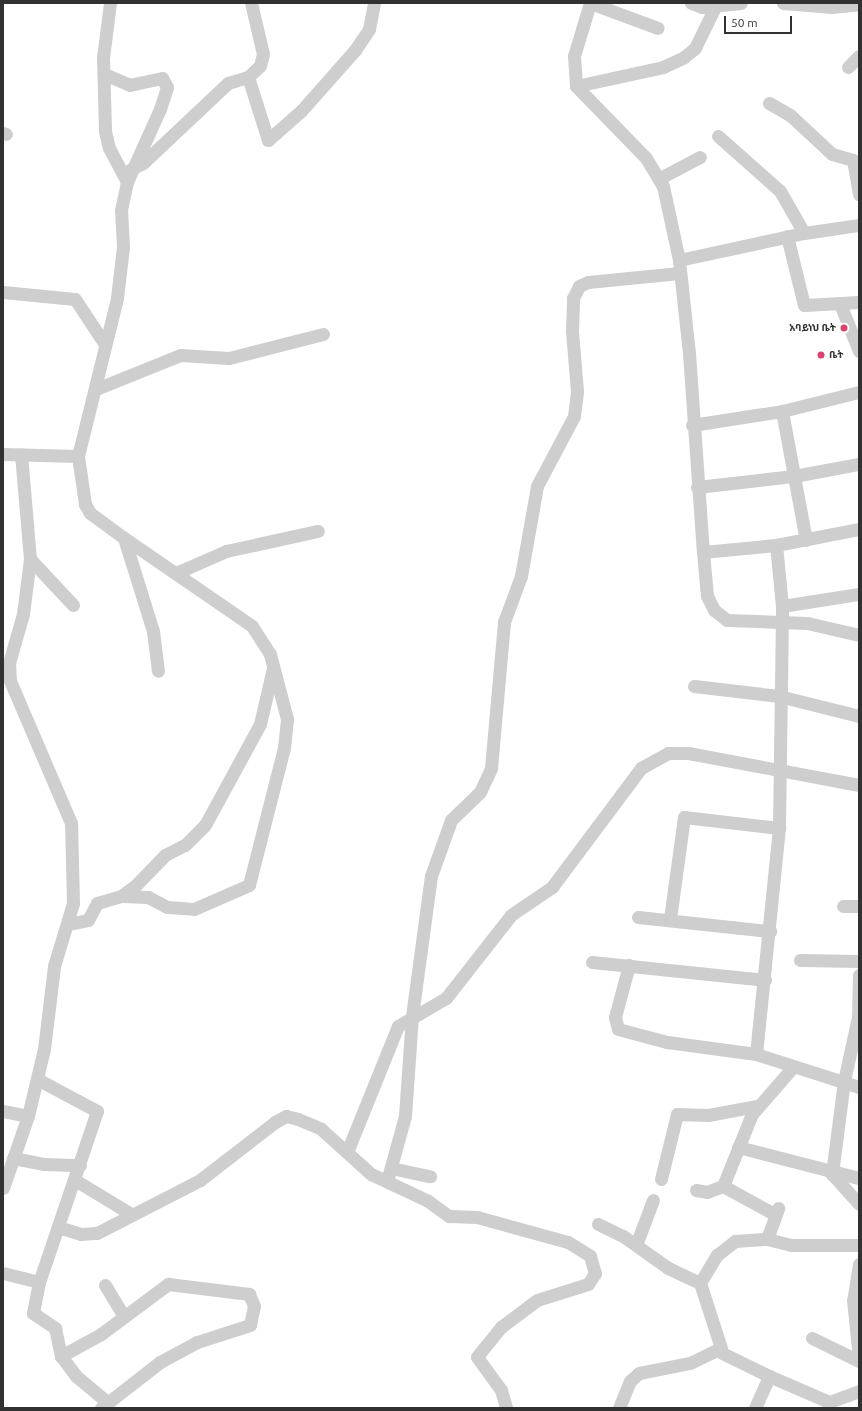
<!DOCTYPE html>
<meta charset="utf-8">
<style>
body{margin:0}
#map{position:relative;width:862px;height:1411px;overflow:hidden;background:#fff;font-family:Ubuntu,"Noto Sans Ethiopic",sans-serif}
div>[style]{position:absolute}
.minor>*{height:13px;margin:-6.5px;padding:0 6.5px;transform-origin:6.5px;border-radius:6.5px;background:#cecece}
.dots>*{width:11px;height:11px;translate:-50% -50%;box-sizing:border-box;border:2px solid #fff;border-radius:50%}
span{translate:-50% -50%;white-space:nowrap;text-align:center;line-height:1.15;-webkit-text-stroke:4px #fff;paint-order:stroke}
.poi-label{font-size:10px;color:#313131;font-weight:700}
.right{translate:-100% -50%;text-align:right}
.left{translate:0 -50%;text-align:left}
.frame{position:absolute;inset:0;border:4px solid #313131;pointer-events:none}
.scale{position:absolute;left:724px;top:16px;width:68px;height:18px;box-sizing:border-box;border:2px solid #313131;border-top:0;padding-left:5px;font-size:12px;line-height:14px;white-space:nowrap;color:#313131;-webkit-text-stroke:3px #fff;paint-order:stroke}
</style>
<div id="map">
<div class="minor">
<i style="left:110px;top:3px;width:55px;rotate:97.3deg"></i>
<i style="left:103px;top:58px;width:73px;rotate:88.4deg"></i>
<i style="left:105px;top:131px;width:17px;rotate:77deg"></i>
<i style="left:109px;top:148px;width:38px;rotate:62deg"></i>
<i style="left:590px;top:3px;width:55px;rotate:106.8deg"></i>
<i style="left:574px;top:56px;width:30px;rotate:86deg"></i>
<i style="left:576px;top:86px;width:89px;rotate:-12.3deg"></i>
<i style="left:663px;top:67px;width:23px;rotate:-25deg"></i>
<i style="left:684px;top:57px;width:14px;rotate:-39deg"></i>
<i style="left:695px;top:48px;width:46px;rotate:-64deg"></i>
<i style="left:590px;top:3px;width:72px;rotate:20.2deg"></i>
<i style="left:691px;top:3px;width:12px;rotate:20deg"></i>
<i style="left:702px;top:7px;width:39px;rotate:-6deg"></i>
<i style="left:783px;top:3px;width:49px;rotate:4.7deg"></i>
<i style="left:832px;top:7px;width:27px;rotate:-6deg"></i>
<i style="left:848px;top:67px;width:16px;rotate:-45deg"></i>
<i style="left:248px;top:77px;width:66px;rotate:72.4deg"></i>
<i style="left:268px;top:140px;width:44px;rotate:-41.3deg"></i>
<i style="left:301px;top:111px;width:81px;rotate:-48.5deg"></i>
<i style="left:355px;top:50px;width:25px;rotate:-56deg"></i>
<i style="left:369px;top:29px;width:26px;rotate:-79deg"></i>
<i style="left:576px;top:86px;width:100px;rotate:45.8deg"></i>
<i style="left:646px;top:158px;width:33px;rotate:59deg"></i>
<i style="left:663px;top:186px;width:76px;rotate:77.8deg"></i>
<i style="left:679px;top:260px;width:94px;rotate:83.9deg"></i>
<i style="left:689px;top:353px;width:199px;rotate:86deg"></i>
<i style="left:703px;top:552px;width:73px;rotate:-5.5deg"></i>
<i style="left:776px;top:545px;width:85px;rotate:-10.9deg"></i>
<i style="left:769px;top:103px;width:24px;rotate:30deg"></i>
<i style="left:790px;top:115px;width:57px;rotate:42.9deg"></i>
<i style="left:832px;top:154px;width:22px;rotate:16deg"></i>
<i style="left:853px;top:160px;width:35px;rotate:80deg"></i>
<i style="left:3px;top:133px;width:3px;rotate:18deg"></i>
<i style="left:718px;top:136px;width:83px;rotate:41.6deg"></i>
<i style="left:780px;top:191px;width:48px;rotate:60.3deg"></i>
<i style="left:131px;top:169px;width:13px;rotate:-27deg"></i>
<i style="left:143px;top:163px;width:117px;rotate:-43.3deg"></i>
<i style="left:228px;top:83px;width:21px;rotate:-17deg"></i>
<i style="left:248px;top:77px;width:16px;rotate:-43deg"></i>
<i style="left:260px;top:66px;width:12px;rotate:-76deg"></i>
<i style="left:263px;top:54px;width:52px;rotate:-103.2deg"></i>
<i style="left:660px;top:178px;width:45px;rotate:-27.7deg"></i>
<i style="left:787px;top:236px;width:71px;rotate:76.2deg"></i>
<i style="left:804px;top:305px;width:55px;rotate:-3.1deg"></i>
<i style="left:679px;top:260px;width:128px;rotate:-12.2deg"></i>
<i style="left:804px;top:233px;width:56px;rotate:-8.3deg"></i>
<i style="left:3px;top:292px;width:72px;rotate:5.6deg"></i>
<i style="left:75px;top:299px;width:53px;rotate:56.6deg"></i>
<i style="left:840px;top:304px;width:51px;rotate:68deg"></i>
<i style="left:96px;top:389px;width:91px;rotate:-22deg"></i>
<i style="left:180px;top:355px;width:49px;rotate:3.5deg"></i>
<i style="left:229px;top:358px;width:97px;rotate:-14.3deg"></i>
<i style="left:782px;top:411px;width:131px;rotate:79.5deg"></i>
<i style="left:692px;top:425px;width:91px;rotate:-8.8deg"></i>
<i style="left:782px;top:411px;width:79px;rotate:-13.9deg"></i>
<i style="left:3px;top:454px;width:75px;rotate:1.5deg"></i>
<i style="left:78px;top:456px;width:163px;rotate:-76.1deg"></i>
<i style="left:117px;top:298px;width:51px;rotate:-83.3deg"></i>
<i style="left:123px;top:247px;width:37px;rotate:-93deg"></i>
<i style="left:121px;top:210px;width:29px;rotate:-78deg"></i>
<i style="left:127px;top:182px;width:80px;rotate:-65.7deg"></i>
<i style="left:160px;top:109px;width:23px;rotate:-72deg"></i>
<i style="left:167px;top:87px;width:10px;rotate:-119deg"></i>
<i style="left:162px;top:78px;width:33px;rotate:168deg"></i>
<i style="left:130px;top:85px;width:28px;rotate:-157deg"></i>
<i style="left:78px;top:456px;width:49px;rotate:81.7deg"></i>
<i style="left:85px;top:504px;width:10px;rotate:61deg"></i>
<i style="left:90px;top:513px;width:42px;rotate:36.3deg"></i>
<i style="left:124px;top:538px;width:97px;rotate:72.7deg"></i>
<i style="left:153px;top:631px;width:40px;rotate:82.9deg"></i>
<i style="left:697px;top:487px;width:98px;rotate:-6.5deg"></i>
<i style="left:794px;top:476px;width:66px;rotate:-10.5deg"></i>
<i style="left:703px;top:552px;width:44px;rotate:84.8deg"></i>
<i style="left:707px;top:596px;width:16px;rotate:63deg"></i>
<i style="left:714px;top:610px;width:16px;rotate:38deg"></i>
<i style="left:727px;top:620px;width:80px;rotate:2.1deg"></i>
<i style="left:807px;top:623px;width:53px;rotate:13deg"></i>
<i style="left:30px;top:559px;width:63px;rotate:46.9deg"></i>
<i style="left:176px;top:573px;width:55px;rotate:-23.7deg"></i>
<i style="left:226px;top:551px;width:94px;rotate:-12.3deg"></i>
<i style="left:782px;top:606px;width:78px;rotate:-8.9deg"></i>
<i style="left:694px;top:686px;width:86px;rotate:6.7deg"></i>
<i style="left:779px;top:696px;width:82px;rotate:14deg"></i>
<i style="left:121px;top:896px;width:27px;rotate:2deg"></i>
<i style="left:148px;top:897px;width:21px;rotate:28deg"></i>
<i style="left:167px;top:907px;width:27px;rotate:4deg"></i>
<i style="left:194px;top:909px;width:60px;rotate:-23.6deg"></i>
<i style="left:249px;top:885px;width:141px;rotate:-75.7deg"></i>
<i style="left:284px;top:748px;width:29px;rotate:-84deg"></i>
<i style="left:287px;top:719px;width:67px;rotate:-104.7deg"></i>
<i style="left:270px;top:654px;width:33px;rotate:-123deg"></i>
<i style="left:252px;top:626px;width:155px;rotate:-145.5deg"></i>
<i style="left:843px;top:906px;width:16px"></i>
<i style="left:638px;top:917px;width:133px;rotate:6.1deg"></i>
<i style="left:670px;top:919px;width:103px;rotate:-82.2deg"></i>
<i style="left:684px;top:817px;width:96px;rotate:6.6deg"></i>
<i style="left:68px;top:924px;width:20px;rotate:-11deg"></i>
<i style="left:88px;top:920px;width:19px;rotate:-62deg"></i>
<i style="left:97px;top:903px;width:25px;rotate:-16deg"></i>
<i style="left:121px;top:896px;width:17px;rotate:-36deg"></i>
<i style="left:135px;top:886px;width:43px;rotate:-45.9deg"></i>
<i style="left:165px;top:855px;width:22px;rotate:-27deg"></i>
<i style="left:185px;top:845px;width:28px;rotate:-45deg"></i>
<i style="left:205px;top:825px;width:115px;rotate:-61.4deg"></i>
<i style="left:260px;top:724px;width:57px;rotate:-76.9deg"></i>
<i style="left:800px;top:960px;width:59px;rotate:1deg"></i>
<i style="left:592px;top:962px;width:174px;rotate:5.9deg"></i>
<i style="left:629px;top:965px;width:54px;rotate:105.1deg"></i>
<i style="left:615px;top:1017px;width:12px;rotate:76deg"></i>
<i style="left:618px;top:1029px;width:51px;rotate:14.9deg"></i>
<i style="left:667px;top:1042px;width:90px;rotate:7.7deg"></i>
<i style="left:756px;top:1054px;width:108px;rotate:17.8deg"></i>
<i style="left:859px;top:975px;width:42px;rotate:91.4deg"></i>
<i style="left:858px;top:1017px;width:66px;rotate:102.3deg"></i>
<i style="left:844px;top:1081px;width:94px;rotate:97.4deg"></i>
<i style="left:832px;top:1174px;width:40px;rotate:48deg"></i>
<i style="left:756px;top:1054px;width:227px;rotate:-84.2deg"></i>
<i style="left:779px;top:828px;width:222px;rotate:-89.2deg"></i>
<i style="left:782px;top:606px;width:61px;rotate:-95.6deg"></i>
<i style="left:37px;top:1079px;width:68px;rotate:28.1deg"></i>
<i style="left:97px;top:1111px;width:181px;rotate:108.7deg"></i>
<i style="left:3px;top:1111px;width:25px;rotate:11deg"></i>
<i style="left:738px;top:1147px;width:125px;rotate:14.4deg"></i>
<i style="left:347px;top:1152px;width:136px;rotate:-68deg"></i>
<i style="left:398px;top:1026px;width:56px;rotate:-30.3deg"></i>
<i style="left:446px;top:998px;width:105px;rotate:-51.9deg"></i>
<i style="left:511px;top:915px;width:50px;rotate:-34.3deg"></i>
<i style="left:552px;top:887px;width:149px;rotate:-53.2deg"></i>
<i style="left:641px;top:768px;width:31px;rotate:-29deg"></i>
<i style="left:668px;top:753px;width:20px"></i>
<i style="left:688px;top:753px;width:174px;rotate:10.6deg"></i>
<i style="left:13px;top:1158px;width:32px;rotate:11deg"></i>
<i style="left:44px;top:1164px;width:36px;rotate:2deg"></i>
<i style="left:391px;top:1168px;width:40px;rotate:12deg"></i>
<i style="left:661px;top:1179px;width:67px;rotate:-76.2deg"></i>
<i style="left:677px;top:1114px;width:31px;rotate:2deg"></i>
<i style="left:708px;top:1115px;width:50px;rotate:-10.4deg"></i>
<i style="left:75px;top:1180px;width:66px;rotate:31.3deg"></i>
<i style="left:387px;top:1181px;width:67px;rotate:-74.5deg"></i>
<i style="left:405px;top:1116px;width:100px;rotate:-86deg"></i>
<i style="left:412px;top:1016px;width:141px;rotate:-82.3deg"></i>
<i style="left:431px;top:876px;width:59px;rotate:-70.3deg"></i>
<i style="left:451px;top:820px;width:40px;rotate:-44deg"></i>
<i style="left:480px;top:792px;width:26px;rotate:-65deg"></i>
<i style="left:491px;top:768px;width:147px;rotate:-84.9deg"></i>
<i style="left:504px;top:622px;width:49px;rotate:-69.7deg"></i>
<i style="left:521px;top:576px;width:91px;rotate:-79.9deg"></i>
<i style="left:537px;top:486px;width:79px;rotate:-62.1deg"></i>
<i style="left:574px;top:416px;width:25px;rotate:-83deg"></i>
<i style="left:577px;top:391px;width:60px;rotate:-94.8deg"></i>
<i style="left:572px;top:331px;width:33px;rotate:-88deg"></i>
<i style="left:573px;top:298px;width:13px;rotate:-63deg"></i>
<i style="left:579px;top:286px;width:10px;rotate:-24deg"></i>
<i style="left:588px;top:282px;width:92px;rotate:-5.6deg"></i>
<i style="left:723px;top:1186px;width:60px;rotate:28.7deg"></i>
<i style="left:3px;top:1188px;width:76px;rotate:-70.9deg"></i>
<i style="left:28px;top:1116px;width:69px;rotate:-76.6deg"></i>
<i style="left:44px;top:1049px;width:84px;rotate:-83.1deg"></i>
<i style="left:54px;top:966px;width:66px;rotate:-73.2deg"></i>
<i style="left:73px;top:903px;width:80px;rotate:-91.4deg"></i>
<i style="left:71px;top:823px;width:155px;rotate:-113.2deg"></i>
<i style="left:10px;top:681px;width:18px;rotate:-93deg"></i>
<i style="left:9px;top:663px;width:51px;rotate:-74.1deg"></i>
<i style="left:23px;top:614px;width:55px;rotate:-82.7deg"></i>
<i style="left:30px;top:559px;width:105px;rotate:-94.9deg"></i>
<i style="left:696px;top:1190px;width:11px;rotate:10deg"></i>
<i style="left:707px;top:1192px;width:17px;rotate:-21deg"></i>
<i style="left:723px;top:1186px;width:78px;rotate:-68.1deg"></i>
<i style="left:752px;top:1114px;width:62px;rotate:-48.9deg"></i>
<i style="left:598px;top:1224px;width:28px;rotate:26deg"></i>
<i style="left:623px;top:1236px;width:55px;rotate:35.4deg"></i>
<i style="left:668px;top:1268px;width:35px;rotate:25deg"></i>
<i style="left:700px;top:1283px;width:33px;rotate:-59deg"></i>
<i style="left:717px;top:1255px;width:23px;rotate:-38deg"></i>
<i style="left:735px;top:1241px;width:32px;rotate:-4deg"></i>
<i style="left:767px;top:1239px;width:25px;rotate:14deg"></i>
<i style="left:791px;top:1245px;width:68px"></i>
<i style="left:58px;top:1227px;width:24px;rotate:17deg"></i>
<i style="left:81px;top:1234px;width:16px;rotate:-4deg"></i>
<i style="left:97px;top:1233px;width:116px;rotate:-27.2deg"></i>
<i style="left:200px;top:1180px;width:95px;rotate:-37.7deg"></i>
<i style="left:275px;top:1122px;width:13px;rotate:-29deg"></i>
<i style="left:286px;top:1116px;width:12px;rotate:14deg"></i>
<i style="left:298px;top:1119px;width:25px;rotate:23deg"></i>
<i style="left:321px;top:1129px;width:67px;rotate:42deg"></i>
<i style="left:371px;top:1174px;width:63px;rotate:25.3deg"></i>
<i style="left:428px;top:1201px;width:26px;rotate:36deg"></i>
<i style="left:449px;top:1216px;width:28px;rotate:2deg"></i>
<i style="left:477px;top:1217px;width:94px;rotate:15.4deg"></i>
<i style="left:568px;top:1242px;width:26px;rotate:32deg"></i>
<i style="left:590px;top:1256px;width:18px;rotate:74deg"></i>
<i style="left:595px;top:1273px;width:13px;rotate:122deg"></i>
<i style="left:588px;top:1284px;width:53px;rotate:162.6deg"></i>
<i style="left:537px;top:1300px;width:45px;rotate:143.1deg"></i>
<i style="left:501px;top:1327px;width:38px;rotate:129deg"></i>
<i style="left:477px;top:1357px;width:41px;rotate:54deg"></i>
<i style="left:501px;top:1390px;width:19px;rotate:74deg"></i>
<i style="left:767px;top:1239px;width:33px;rotate:-70deg"></i>
<i style="left:636px;top:1245px;width:48px;rotate:-69.3deg"></i>
<i style="left:859px;top:1264px;width:36px;rotate:99deg"></i>
<i style="left:853px;top:1300px;width:58px;rotate:84.1deg"></i>
<i style="left:3px;top:1273px;width:37px;rotate:14deg"></i>
<i style="left:39px;top:1282px;width:32px;rotate:101deg"></i>
<i style="left:33px;top:1313px;width:27px;rotate:34deg"></i>
<i style="left:55px;top:1328px;width:29px;rotate:78deg"></i>
<i style="left:61px;top:1356px;width:46px;rotate:-28.8deg"></i>
<i style="left:101px;top:1334px;width:84px;rotate:-36.7deg"></i>
<i style="left:168px;top:1284px;width:82px;rotate:7deg"></i>
<i style="left:249px;top:1294px;width:13px;rotate:67deg"></i>
<i style="left:254px;top:1306px;width:19px;rotate:102deg"></i>
<i style="left:250px;top:1325px;width:56px;rotate:162.2deg"></i>
<i style="left:197px;top:1342px;width:42px;rotate:151.6deg"></i>
<i style="left:160px;top:1362px;width:75px;rotate:142.1deg"></i>
<i style="left:105px;top:1285px;width:37px;rotate:59deg"></i>
<i style="left:812px;top:1338px;width:52px;rotate:26.1deg"></i>
<i style="left:718px;top:1351px;width:57px;rotate:26.1deg"></i>
<i style="left:61px;top:1356px;width:25px;rotate:53deg"></i>
<i style="left:76px;top:1376px;width:39px;rotate:40deg"></i>
<i style="left:619px;top:1408px;width:29px;rotate:-68deg"></i>
<i style="left:630px;top:1381px;width:12px;rotate:-42deg"></i>
<i style="left:639px;top:1373px;width:52px;rotate:-11.1deg"></i>
<i style="left:690px;top:1363px;width:34px;rotate:-26deg"></i>
<i style="left:721px;top:1348px;width:68px;rotate:-107.9deg"></i>
<i style="left:755px;top:1408px;width:35px;rotate:-66deg"></i>
<i style="left:769px;top:1376px;width:65px;rotate:23.4deg"></i>
<i style="left:829px;top:1402px;width:32px;rotate:-20deg"></i>
</div>
<div class="dots">
<i style="left:844px;top:328px;background:#d9436e"></i>
<i style="left:821px;top:355px;background:#d9436e"></i>
</div>
<div class="poi-label">
<span class="right" style="left:836px;top:328px">አባይነህ ቤት</span>
<span class="left" style="left:829px;top:355px">ቤት</span>
</div>
<div class="frame"></div>
<div class="scale">50 m</div>
</div>
